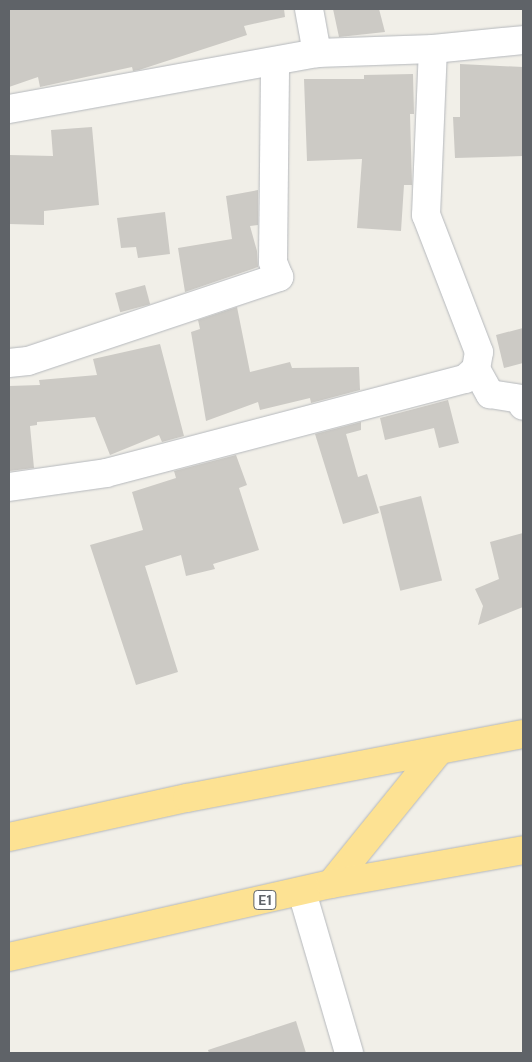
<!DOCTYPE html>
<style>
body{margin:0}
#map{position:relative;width:532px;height:1062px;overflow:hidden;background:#f1efe8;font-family:"DM Sans",sans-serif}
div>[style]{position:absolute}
.building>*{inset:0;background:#cccac5;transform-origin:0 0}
.roads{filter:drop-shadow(0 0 1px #b5b8bc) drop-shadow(0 0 1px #b5b8bc)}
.street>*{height:28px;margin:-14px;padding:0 14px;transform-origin:14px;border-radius:14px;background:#fff}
.highway>*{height:28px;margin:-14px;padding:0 14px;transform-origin:14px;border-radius:14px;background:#fde293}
span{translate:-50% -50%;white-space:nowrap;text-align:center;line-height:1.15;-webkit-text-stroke:4.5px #fff;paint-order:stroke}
.shield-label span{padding:1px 4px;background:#fff;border:1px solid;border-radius:4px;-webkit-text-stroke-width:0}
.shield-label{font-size:14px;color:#5f6368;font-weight:700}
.frame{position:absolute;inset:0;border:10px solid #5f6368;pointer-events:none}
</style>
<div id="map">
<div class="building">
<i style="clip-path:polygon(9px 9px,284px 9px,285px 17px,244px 26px,247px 35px,139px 70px,133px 71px,132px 67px,40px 87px,38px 77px,9px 87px)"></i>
<i style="clip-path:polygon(333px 9px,379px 9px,385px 32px,339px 37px)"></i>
<i style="clip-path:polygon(460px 64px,523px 67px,523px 156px,455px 158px,453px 117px,460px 117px)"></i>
<i style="clip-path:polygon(413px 74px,414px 114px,410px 114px,412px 185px,404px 185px,401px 231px,357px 228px,362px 159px,307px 161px,304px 79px,364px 79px,364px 75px)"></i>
<i style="clip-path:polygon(92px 127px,99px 205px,44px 211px,44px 225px,9px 224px,9px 155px,53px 156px,51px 130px)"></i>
<i style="clip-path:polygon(258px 190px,258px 225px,250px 226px,257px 251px,258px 267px,185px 292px,178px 248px,232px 239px,226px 196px)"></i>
<i style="clip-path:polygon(165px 212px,170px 254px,138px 258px,136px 247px,121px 248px,117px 218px)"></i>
<i style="left:145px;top:285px;width:20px;height:31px;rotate:75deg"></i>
<i style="clip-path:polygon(237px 307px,250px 372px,290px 362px,292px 368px,359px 367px,360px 390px,311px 403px,310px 398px,260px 410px,258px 402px,206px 421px,191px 332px,200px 329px,198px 320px)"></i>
<i style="clip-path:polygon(523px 328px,523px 363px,504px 368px,496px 335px)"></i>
<i style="clip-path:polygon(160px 344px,184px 436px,162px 442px,159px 435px,110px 455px,95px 417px,37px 422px,37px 425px,30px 426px,34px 468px,9px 471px,9px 386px,40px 385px,39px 380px,97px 375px,93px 359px)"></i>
<i style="clip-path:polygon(448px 400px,459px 443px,439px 448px,434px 428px,385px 440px,380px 418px)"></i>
<i style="clip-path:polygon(361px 422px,361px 430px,346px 434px,358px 477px,367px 474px,379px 513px,343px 524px,315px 434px)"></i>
<i style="clip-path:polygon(236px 455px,247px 485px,239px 488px,259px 550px,213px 564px,215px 569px,186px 576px,181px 555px,145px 566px,178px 672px,136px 685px,90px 545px,143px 530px,132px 492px,176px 478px,174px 471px)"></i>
<i style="left:421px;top:496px;width:87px;height:43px;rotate:76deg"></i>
<i style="clip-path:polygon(523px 533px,523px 607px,478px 625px,483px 606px,475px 589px,499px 579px,490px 542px)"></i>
<i style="clip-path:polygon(296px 1021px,306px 1053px,209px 1053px,208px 1050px)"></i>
</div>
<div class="roads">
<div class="street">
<i style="left:309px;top:9px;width:45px;rotate:79.7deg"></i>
<i style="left:9px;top:109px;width:313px;rotate:-10.3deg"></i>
<i style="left:317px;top:53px;width:116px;rotate:-2deg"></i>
<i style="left:433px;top:49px;width:90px;rotate:-5.7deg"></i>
<i style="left:9px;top:363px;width:19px;rotate:-6deg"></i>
<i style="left:28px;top:361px;width:265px;rotate:-18.5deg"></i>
<i style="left:279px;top:277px;width:16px;rotate:-112deg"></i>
<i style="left:273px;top:262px;width:200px;rotate:-89.4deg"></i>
<i style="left:476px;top:369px;width:29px;rotate:61deg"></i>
<i style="left:490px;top:394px;width:31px;rotate:9deg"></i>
<i style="left:521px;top:399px;width:7px;rotate:74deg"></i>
<i style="left:9px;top:487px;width:98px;rotate:-8.2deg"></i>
<i style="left:106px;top:473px;width:371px;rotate:-14.7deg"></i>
<i style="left:465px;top:379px;width:15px;rotate:-42deg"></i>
<i style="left:476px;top:369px;width:17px;rotate:-80deg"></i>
<i style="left:479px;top:352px;width:147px;rotate:-111.1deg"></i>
<i style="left:426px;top:215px;width:166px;rotate:-87.6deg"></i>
<i style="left:302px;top:892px;width:168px;rotate:73.7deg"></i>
</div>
<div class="highway">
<i style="left:9px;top:837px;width:182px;rotate:-12.4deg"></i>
<i style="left:187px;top:798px;width:342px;rotate:-10.8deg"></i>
<i style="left:331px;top:884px;width:170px;rotate:-51deg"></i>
<i style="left:9px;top:957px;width:330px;rotate:-12.8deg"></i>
<i style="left:331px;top:884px;width:195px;rotate:-10deg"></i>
</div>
</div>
<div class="shield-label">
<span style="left:265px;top:900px">E1</span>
</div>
<div class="frame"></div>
</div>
